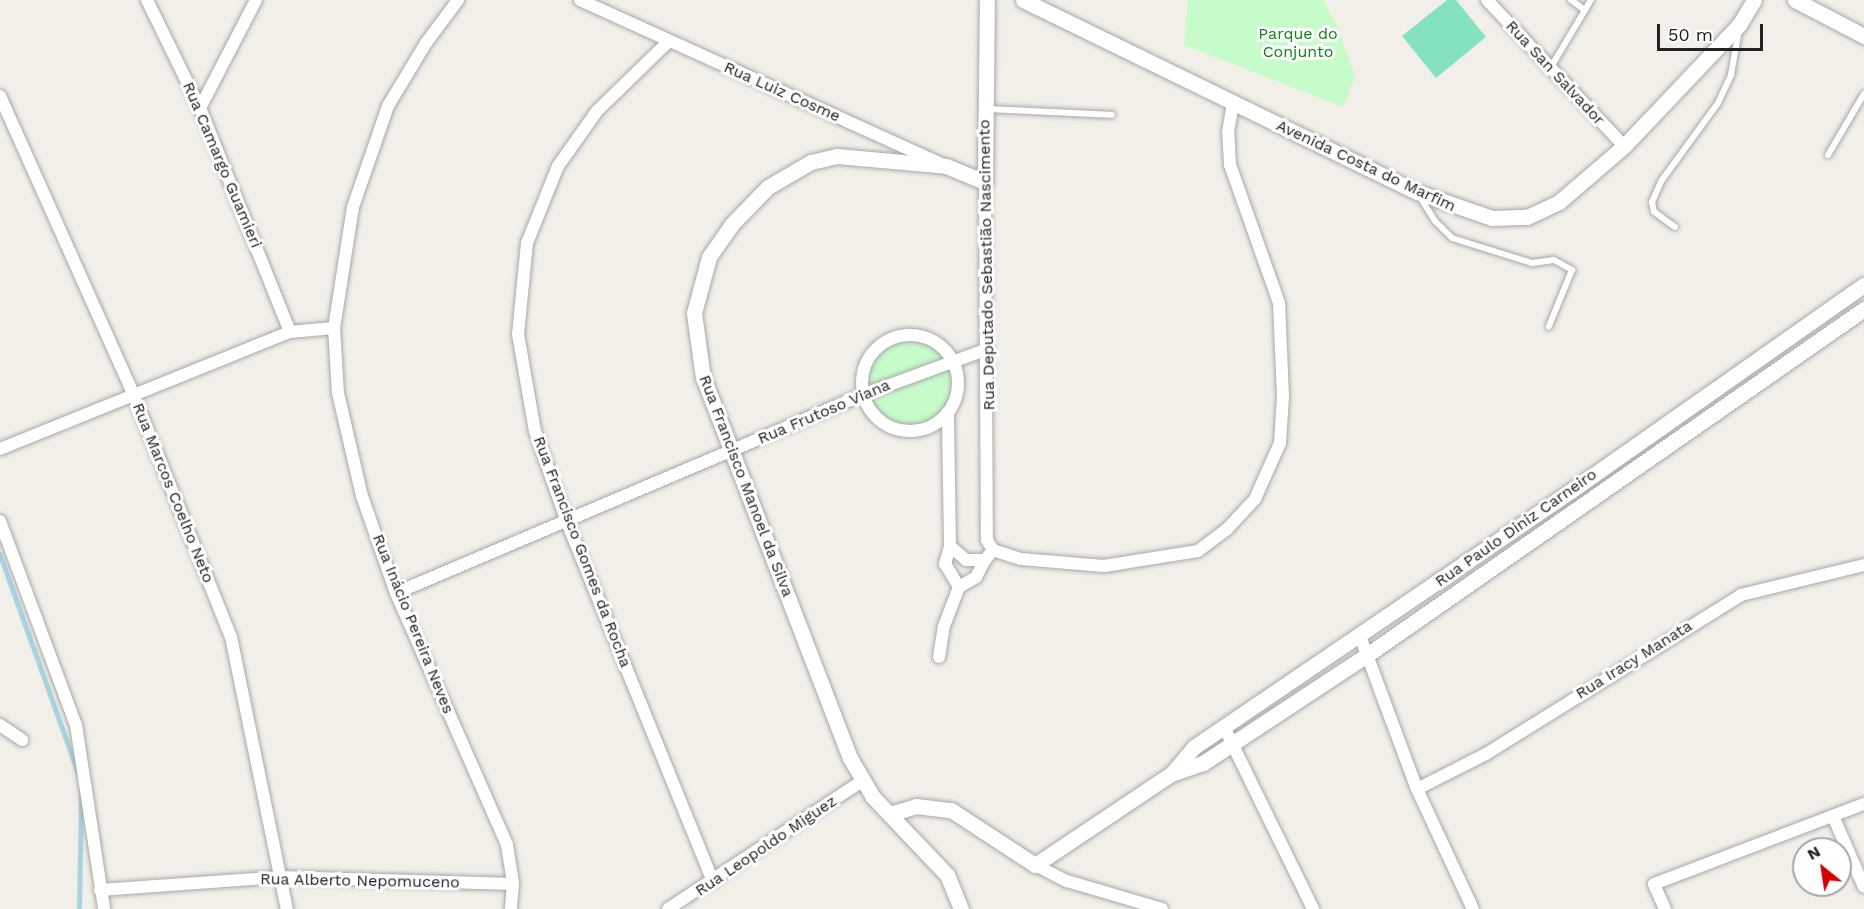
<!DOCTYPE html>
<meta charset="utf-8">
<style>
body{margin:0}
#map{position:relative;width:1864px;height:909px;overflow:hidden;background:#f2efe8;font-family:"Work Sans",sans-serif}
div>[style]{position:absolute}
.park>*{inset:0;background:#c6fbca}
.round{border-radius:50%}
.pitch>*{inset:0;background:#85e2be}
.stream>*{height:4.5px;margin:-2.25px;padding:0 2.25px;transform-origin:2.25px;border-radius:2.25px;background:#a8d3e0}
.roads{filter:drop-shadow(0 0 2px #a8a8a8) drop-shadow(0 0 2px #a8a8a8)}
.service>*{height:6px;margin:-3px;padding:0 3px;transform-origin:3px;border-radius:3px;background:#fff}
.minor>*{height:12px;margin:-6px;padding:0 6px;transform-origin:6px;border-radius:6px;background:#fff}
.minor>.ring{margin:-6px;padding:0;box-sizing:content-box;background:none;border:12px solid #fff;border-radius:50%}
.tertiary>*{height:15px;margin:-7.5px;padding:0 7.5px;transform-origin:7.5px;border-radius:7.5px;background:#fff}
span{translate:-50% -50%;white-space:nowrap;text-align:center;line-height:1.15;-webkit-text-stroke:6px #fff;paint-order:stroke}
.park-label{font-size:16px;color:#098613}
.street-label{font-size:16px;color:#212121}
.north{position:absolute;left:1792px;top:837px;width:60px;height:60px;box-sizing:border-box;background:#fff;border:2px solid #a6a6a6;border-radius:50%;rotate:330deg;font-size:16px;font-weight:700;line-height:24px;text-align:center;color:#212121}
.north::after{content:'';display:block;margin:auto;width:21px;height:27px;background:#d30001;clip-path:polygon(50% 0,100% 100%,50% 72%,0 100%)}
.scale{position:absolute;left:1657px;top:24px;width:106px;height:27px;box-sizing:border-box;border:3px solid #212121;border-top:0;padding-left:8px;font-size:18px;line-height:21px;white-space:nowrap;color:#212121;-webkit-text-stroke:4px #fff;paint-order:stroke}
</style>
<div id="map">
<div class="park">
<i style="clip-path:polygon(1188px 0,1323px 0,1338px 28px,1355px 77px,1343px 107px,1184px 45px)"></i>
<i class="round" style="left:862px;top:335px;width:96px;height:96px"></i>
</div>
<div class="pitch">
<i style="clip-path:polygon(1447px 0,1456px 0,1486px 37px,1436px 78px,1402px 36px)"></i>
</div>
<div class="stream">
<i style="left:0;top:554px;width:232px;rotate:70.3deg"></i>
<i style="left:79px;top:909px;width:120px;rotate:-89deg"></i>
</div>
<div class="roads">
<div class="service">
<i style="left:1571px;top:0;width:17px;rotate:36deg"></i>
<i style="left:1551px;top:67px;width:78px;rotate:-59.2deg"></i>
<i style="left:986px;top:109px;width:126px;rotate:2.7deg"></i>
<i style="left:1828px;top:155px;width:71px;rotate:-59.5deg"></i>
<i style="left:1420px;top:197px;width:28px;rotate:58deg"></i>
<i style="left:1435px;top:221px;width:24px;rotate:45deg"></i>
<i style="left:1452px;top:238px;width:84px;rotate:17.4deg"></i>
<i style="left:1532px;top:263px;width:22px;rotate:-8deg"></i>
<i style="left:1554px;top:260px;width:21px;rotate:29deg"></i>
<i style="left:1572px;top:270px;width:61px;rotate:112.3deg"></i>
<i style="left:1675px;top:227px;width:26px;rotate:-144deg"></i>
<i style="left:1654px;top:212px;width:10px;rotate:-101deg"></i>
<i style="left:1652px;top:202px;width:24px;rotate:-66deg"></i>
<i style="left:1662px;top:180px;width:95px;rotate:-54deg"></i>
<i style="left:1718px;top:103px;width:31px;rotate:-65deg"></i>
<i style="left:1731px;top:75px;width:47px;rotate:-80.1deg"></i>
</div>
<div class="minor">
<i style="left:147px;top:0;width:120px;rotate:63.9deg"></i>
<i style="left:200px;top:108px;width:241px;rotate:68.1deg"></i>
<i style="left:458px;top:0;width:54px;rotate:126.7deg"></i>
<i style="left:426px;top:43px;width:74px;rotate:121.1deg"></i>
<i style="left:388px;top:106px;width:107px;rotate:109.1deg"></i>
<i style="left:353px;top:207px;width:122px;rotate:98.9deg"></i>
<i style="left:334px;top:328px;width:65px;rotate:86.5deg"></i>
<i style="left:338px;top:393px;width:106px;rotate:76.9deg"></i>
<i style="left:362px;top:496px;width:103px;rotate:70.7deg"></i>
<i style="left:396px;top:593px;width:275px;rotate:66.2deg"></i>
<i style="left:507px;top:845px;width:39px;rotate:81deg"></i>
<i style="left:513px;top:884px;width:25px;rotate:95deg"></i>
<i style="left:580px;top:0;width:395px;rotate:24.4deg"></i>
<i style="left:1487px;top:0;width:200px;rotate:46.8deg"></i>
<i style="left:669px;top:41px;width:100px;rotate:135.8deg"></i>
<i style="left:597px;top:111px;width:67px;rotate:125.3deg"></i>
<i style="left:558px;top:166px;width:83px;rotate:111.9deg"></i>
<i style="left:527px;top:243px;width:91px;rotate:95.6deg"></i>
<i style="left:518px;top:334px;width:98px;rotate:80.1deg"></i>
<i style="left:535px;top:431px;width:96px;rotate:70.6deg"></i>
<i style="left:567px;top:522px;width:388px;rotate:67.9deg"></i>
<i style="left:0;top:96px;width:329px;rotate:65.9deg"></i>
<i style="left:134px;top:396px;width:260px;rotate:68.1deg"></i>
<i style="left:231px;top:637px;width:278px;rotate:78.4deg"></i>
<i style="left:200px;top:108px;width:122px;rotate:-62.6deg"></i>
<i style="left:985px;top:182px;width:358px;rotate:89.7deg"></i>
<i style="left:987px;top:540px;width:12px;rotate:59deg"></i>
<i style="left:993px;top:550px;width:29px;rotate:18deg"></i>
<i style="left:1021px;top:559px;width:83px;rotate:4.8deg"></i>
<i style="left:1104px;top:566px;width:95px;rotate:-9.1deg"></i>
<i style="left:1198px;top:551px;width:38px;rotate:-37deg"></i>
<i style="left:1228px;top:528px;width:40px;rotate:-47deg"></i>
<i style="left:1255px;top:499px;width:61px;rotate:-65.9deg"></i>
<i style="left:1280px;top:443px;width:46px;rotate:-86.3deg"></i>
<i style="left:1283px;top:397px;width:94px;rotate:-92.4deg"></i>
<i style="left:1279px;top:303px;width:146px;rotate:-109.5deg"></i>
<i style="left:1230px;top:165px;width:33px;rotate:-93deg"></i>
<i style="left:1228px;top:132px;width:28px;rotate:-80deg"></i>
<i class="ring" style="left:862px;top:335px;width:84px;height:84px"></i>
<i style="left:0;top:449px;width:313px;rotate:-22deg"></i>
<i style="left:290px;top:332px;width:44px;rotate:-5.2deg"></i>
<i style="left:0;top:521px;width:218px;rotate:69.6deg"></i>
<i style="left:76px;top:725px;width:186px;rotate:81.3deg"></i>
<i style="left:950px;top:546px;width:21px;rotate:41deg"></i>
<i style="left:966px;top:560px;width:19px"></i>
<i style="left:985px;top:560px;width:13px;rotate:-51deg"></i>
<i style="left:959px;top:587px;width:20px;rotate:-30deg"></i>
<i style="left:976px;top:577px;width:19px;rotate:-62deg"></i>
<i style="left:396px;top:593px;width:506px;rotate:-23.02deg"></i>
<i style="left:862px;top:395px;width:134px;rotate:-20.1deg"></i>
<i style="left:1360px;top:636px;width:163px;rotate:69.6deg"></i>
<i style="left:1417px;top:789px;width:132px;rotate:65deg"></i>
<i style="left:939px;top:657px;width:31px;rotate:-81deg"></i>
<i style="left:944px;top:626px;width:42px;rotate:-69deg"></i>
<i style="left:959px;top:587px;width:27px;rotate:-121deg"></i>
<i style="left:945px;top:564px;width:19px;rotate:-74deg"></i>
<i style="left:950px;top:546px;width:134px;rotate:-90.9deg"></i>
<i style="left:0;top:725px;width:27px;rotate:34deg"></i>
<i style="left:1224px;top:727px;width:203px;rotate:63.9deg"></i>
<i style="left:1417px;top:789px;width:77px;rotate:-26.9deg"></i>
<i style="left:1486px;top:754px;width:301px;rotate:-31.9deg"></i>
<i style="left:1741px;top:595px;width:127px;rotate:-13.7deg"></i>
<i style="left:1833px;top:816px;width:77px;rotate:66.4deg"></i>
<i style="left:1035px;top:865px;width:36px;rotate:27deg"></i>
<i style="left:1067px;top:881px;width:99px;rotate:16.4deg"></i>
<i style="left:100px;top:890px;width:180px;rotate:-4.1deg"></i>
<i style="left:280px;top:877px;width:233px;rotate:1.7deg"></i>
<i style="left:668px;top:909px;width:232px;rotate:-33.4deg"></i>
<i style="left:1665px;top:909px;width:27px;rotate:-114deg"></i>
<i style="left:1654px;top:884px;width:225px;rotate:-20.9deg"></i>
</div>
<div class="tertiary">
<i style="left:1023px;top:0;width:438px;rotate:26deg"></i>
<i style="left:1417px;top:192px;width:79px;rotate:19.1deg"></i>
<i style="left:1492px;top:218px;width:35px;rotate:-2deg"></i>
<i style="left:1527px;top:217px;width:35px;rotate:-25deg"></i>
<i style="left:1559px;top:202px;width:86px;rotate:-40.7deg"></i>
<i style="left:1624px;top:146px;width:167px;rotate:-46.5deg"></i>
<i style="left:1739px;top:25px;width:29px;rotate:-59deg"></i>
<i style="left:1795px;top:0;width:78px;rotate:27.6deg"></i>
<i style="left:1173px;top:772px;width:33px;rotate:-50deg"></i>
<i style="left:1194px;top:747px;width:457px;rotate:-34.2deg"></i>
<i style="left:1572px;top:490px;width:357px;rotate:-35.1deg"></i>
<i style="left:890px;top:814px;width:27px;rotate:-17deg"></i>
<i style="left:916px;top:806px;width:35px;rotate:7deg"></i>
<i style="left:951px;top:810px;width:100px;rotate:33.2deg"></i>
<i style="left:1035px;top:865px;width:164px;rotate:-33.8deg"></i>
<i style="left:1171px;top:774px;width:34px;rotate:-19deg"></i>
<i style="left:1203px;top:763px;width:196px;rotate:-33.4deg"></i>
<i style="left:1367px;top:655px;width:606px;rotate:-34.84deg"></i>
<i style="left:961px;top:909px;width:37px;rotate:-112deg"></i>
<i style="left:947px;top:875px;width:108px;rotate:-133.5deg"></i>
<i style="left:873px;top:797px;width:45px;rotate:-120.5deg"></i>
<i style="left:850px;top:758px;width:407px;rotate:-111.1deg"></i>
<i style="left:703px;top:378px;width:66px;rotate:-97.9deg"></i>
<i style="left:694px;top:313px;width:58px;rotate:-75deg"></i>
<i style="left:709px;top:257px;width:39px;rotate:-55deg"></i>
<i style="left:731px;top:225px;width:53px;rotate:-45.8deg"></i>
<i style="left:768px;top:187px;width:50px;rotate:-30.2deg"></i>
<i style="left:811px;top:162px;width:27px;rotate:-13deg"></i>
<i style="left:837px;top:156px;width:109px;rotate:5.2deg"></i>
<i style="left:946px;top:166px;width:42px;rotate:22.3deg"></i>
<i style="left:985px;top:182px;width:182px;rotate:-89.4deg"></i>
</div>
</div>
<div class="park-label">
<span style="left:1298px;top:43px">Parque do<br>Conjunto</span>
</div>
<div class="street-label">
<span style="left:1555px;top:73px;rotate:47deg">Rua San Salvador</span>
<span style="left:782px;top:92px;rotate:24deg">Rua Luiz Cosme</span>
<span style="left:222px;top:165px;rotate:67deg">Rua Camargo Guamieri</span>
<span style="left:1366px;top:166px;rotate:25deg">Avenida Costa do Marfim</span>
<span style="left:987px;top:265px;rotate:-91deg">Rua Deputado Sebastião Nascimento</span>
<span style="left:824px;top:412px;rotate:-23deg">Rua Frutoso Viana</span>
<span style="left:746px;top:486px;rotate:69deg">Rua Francisco Manoel da Silva</span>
<span style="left:173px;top:493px;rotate:68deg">Rua Marcos Coelho Neto</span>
<span style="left:1516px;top:528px;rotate:-35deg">Rua Paulo Diniz Carneiro</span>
<span style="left:582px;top:552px;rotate:69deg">Rua Francisco Gomes da Rocha</span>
<span style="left:413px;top:624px;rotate:68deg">Rua Inácio Pereira Neves</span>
<span style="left:1634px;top:660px;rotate:-32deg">Rua Iracy Manata</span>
<span style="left:766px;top:846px;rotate:-34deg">Rua Leopoldo Miguez</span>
<span style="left:360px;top:881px;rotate:1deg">Rua Alberto Nepomuceno</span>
</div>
<div class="north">N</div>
<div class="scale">50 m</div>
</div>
